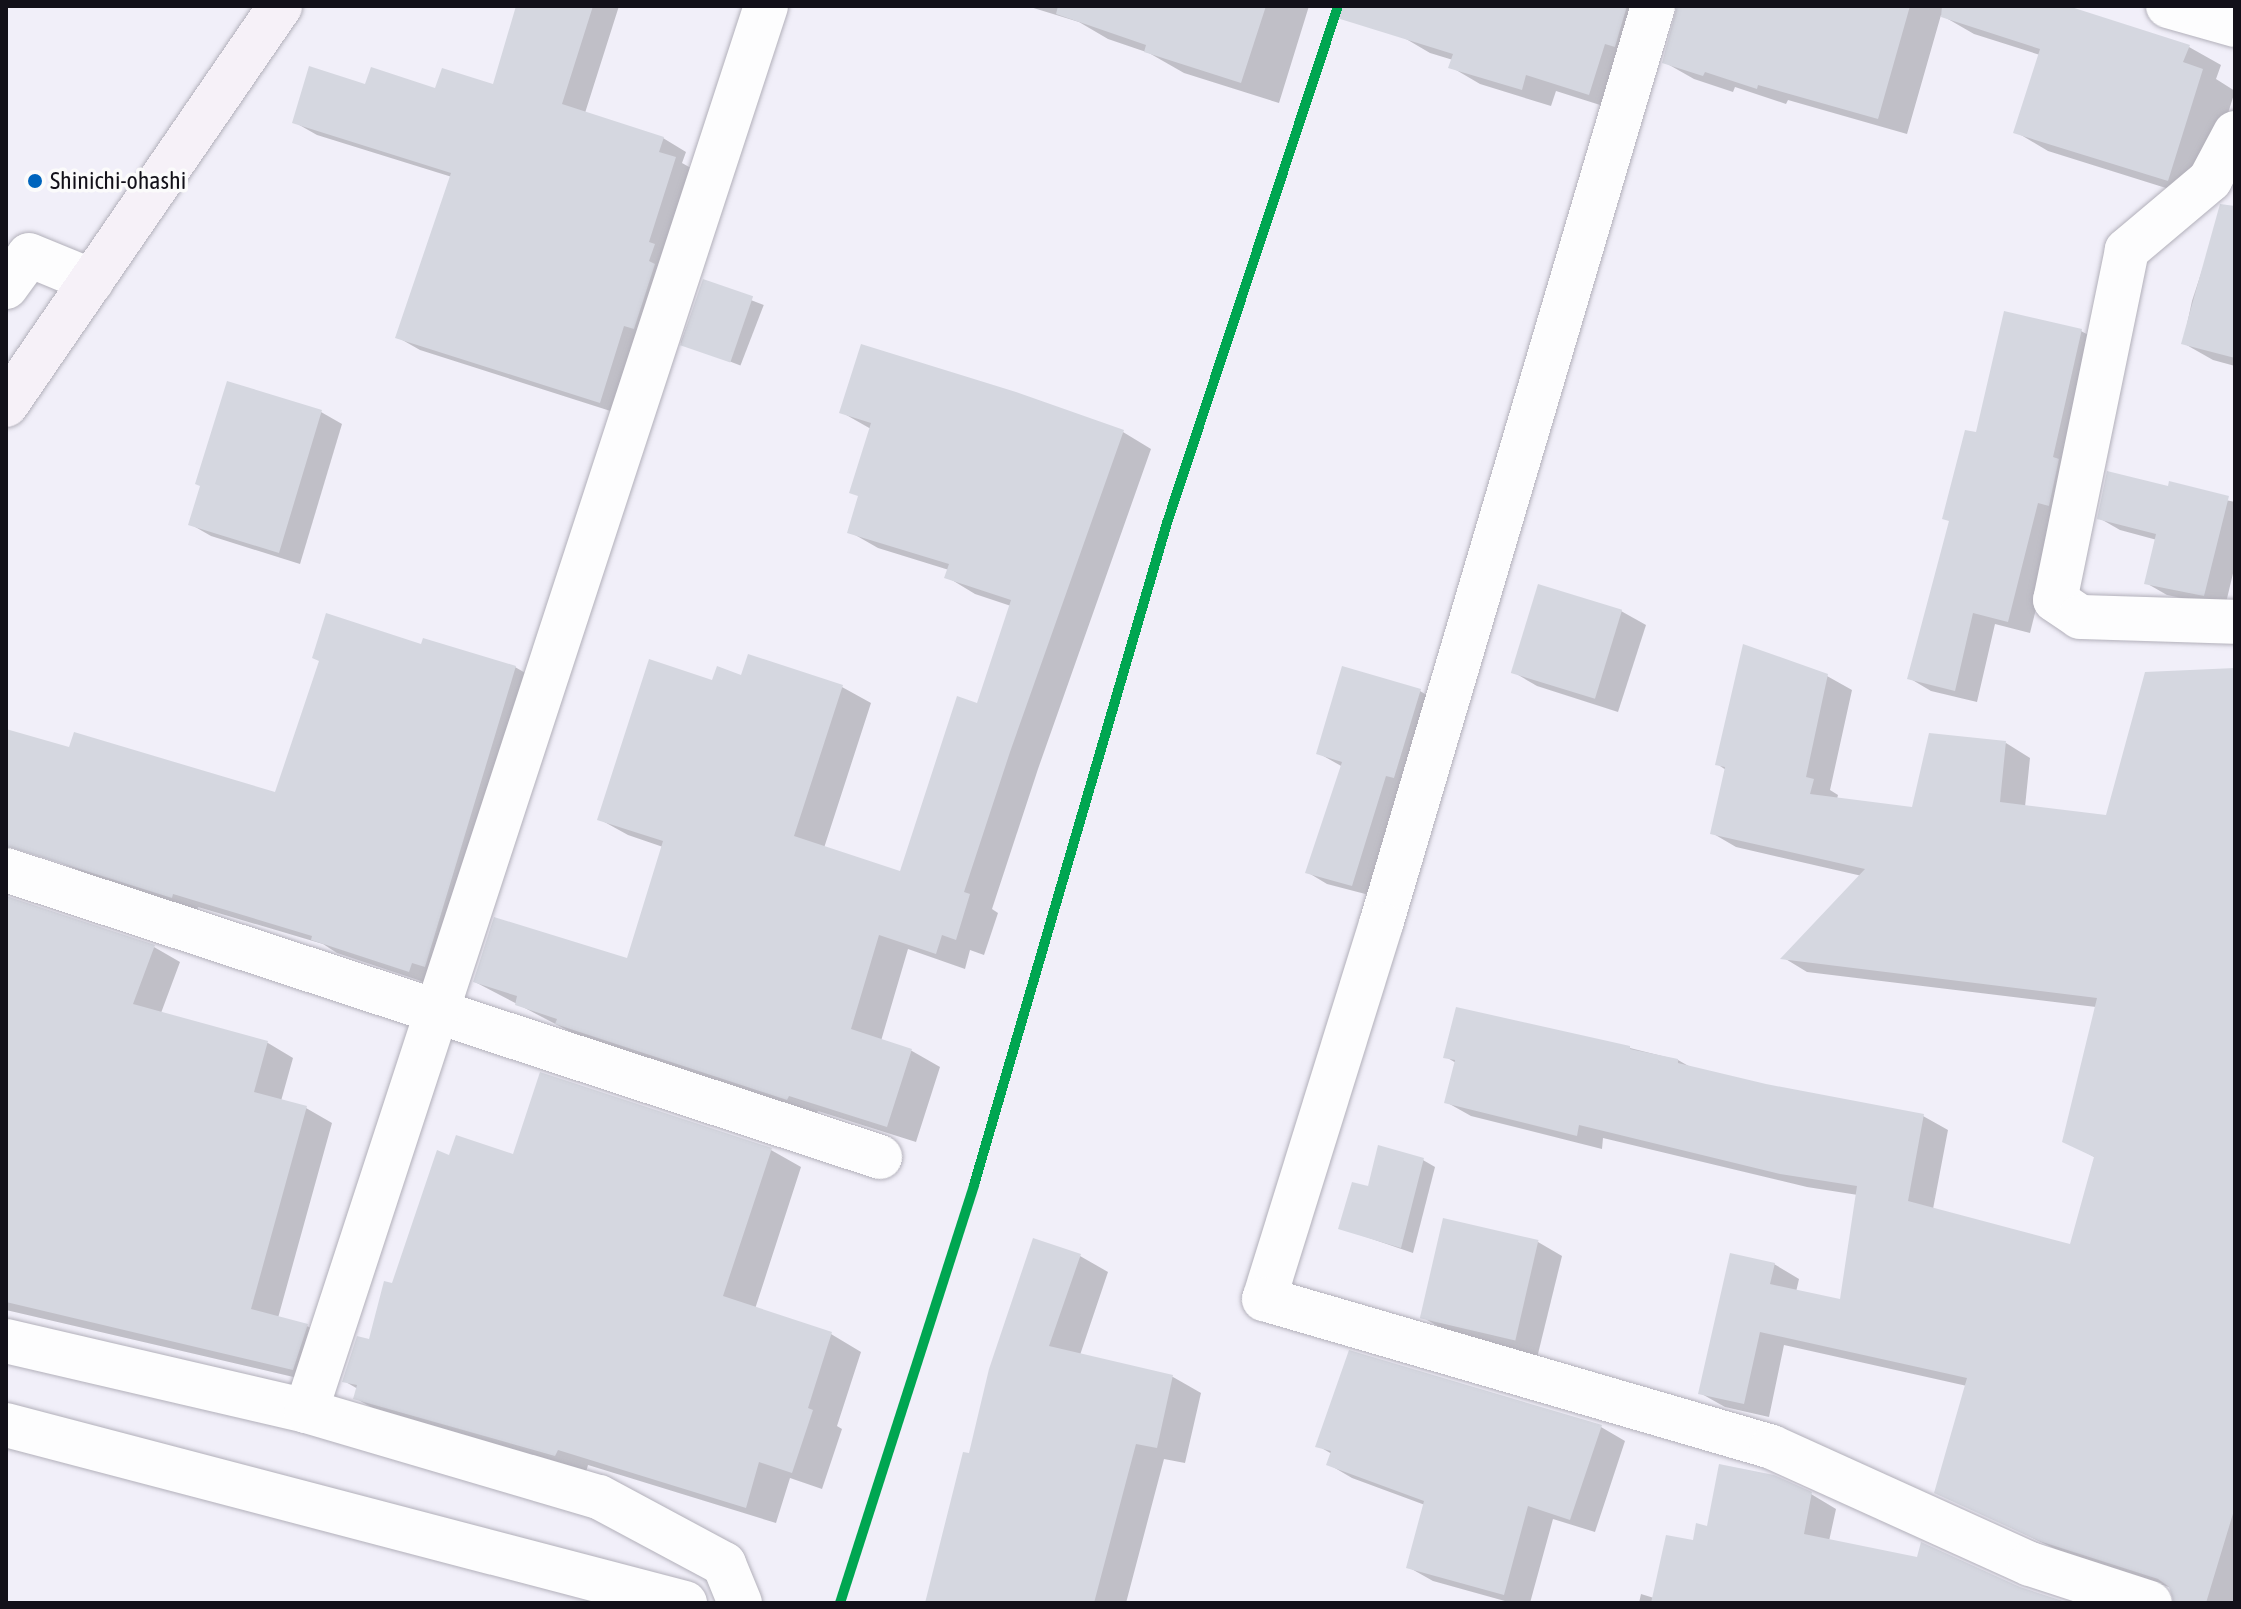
<!DOCTYPE html>
<style>
body{margin:0}
#map{position:relative;width:2241px;height:1609px;overflow:hidden;background:#f1eff9;font-family:"Asap Condensed",sans-serif}
div>[style]{position:absolute}
.shadow>*{inset:0;background:#0003;transform-origin:0 0}
.building>*{inset:0;background:#d5d7e0;transform-origin:0 0}
.roads{filter:drop-shadow(0 0 2px #b2b0ba) drop-shadow(0 0 2px #b2b0ba)}
.minor>*{height:44px;margin:-22px;padding:0 22px;transform-origin:22px;border-radius:22px;background:#fdfdfe}
.tertiary>*{height:44px;margin:-22px;padding:0 22px;transform-origin:22px;border-radius:22px;background:#fdfdfe}
.trunk>*{height:44px;margin:-22px;padding:0 22px;transform-origin:22px;border-radius:22px;background:#f6f1f8}
.rail-1>*{height:10px;margin:-5px;padding:0 5px;transform-origin:5px;border-radius:5px;background:#00a651}
.dots>*{width:22px;height:22px;translate:-50% -50%;box-sizing:border-box;border:4px solid #fbfbfb;border-radius:50%}
span{translate:-50% -50%;white-space:nowrap;text-align:center;line-height:1.15;-webkit-text-stroke:7px #fbfbfb;paint-order:stroke}
.bus-label{font-size:24px;color:#121019}
.left{translate:0 -50%;text-align:left}
.frame{position:absolute;inset:0;border:8px solid #121019;pointer-events:none}
</style>
<div id="map">
<div class="shadow">
<i style="clip-path:polygon(518px 6px,619px 6px,585px 113px,663px 138px,686px 152px,682px 163px,698px 172px,623px 415px,420px 350px,397px 337px,452px 177px,317px 135px,294px 122px,367px 86px,437px 90px,494px 87px)"></i>
<i style="clip-path:polygon(1027px 6px,1309px 6px,1279px 103px,1184px 73px,1149px 53px,1108px 39px,1079px 22px)"></i>
<i style="clip-path:polygon(1410px 6px,1664px 6px,1619px 111px,1556px 91px,1551px 106px,1480px 84px,1451px 67px,1453px 60px,1430px 53px,1401px 36px)"></i>
<i style="clip-path:polygon(1678px 6px,2062px 6px,2189px 47px,2221px 65px,2216px 79px,2235px 91px,2201px 199px,2048px 151px,2016px 132px,2040px 55px,1974px 34px,1941px 15px,1907px 134px,1788px 100px,1786px 104px,1735px 87px,1733px 92px,1694px 79px,1664px 62px)"></i>
<i style="clip-path:polygon(2219px 219px,2235px 224px,2235px 366px,2213px 360px,2183px 343px,2192px 301px)"></i>
<i style="left:704px;top:282px;width:64px;height:65px;rotate:21deg"></i>
<i style="clip-path:polygon(2081px 331px,2103px 343px,2030px 633px,1995px 624px,1977px 702px,1931px 691px,1909px 678px,1977px 435px)"></i>
<i style="clip-path:polygon(321px 412px,342px 424px,300px 564px,211px 536px,190px 524px)"></i>
<i style="clip-path:polygon(841px 412px,1123px 432px,1151px 449px,1038px 769px,992px 909px,998px 913px,984px 955px,970px 950px,965px 969px,908px 949px,881px 1041px,912px 1051px,940px 1067px,916px 1142px,818px 1111px,816px 1115px,586px 1040px,475px 982px,629px 961px,663px 847px,628px 835px,599px 819px,713px 683px,743px 677px,842px 687px,871px 703px,824px 848px,901px 873px,978px 706px,1011px 606px,975px 594px,947px 577px,949px 570px,878px 548px,850px 532px,860px 497px,871px 429px)"></i>
<i style="clip-path:polygon(2169px 488px,2235px 502px,2235px 565px,2225px 607px,2167px 595px,2146px 583px,2157px 540px,2120px 530px,2099px 518px)"></i>
<i style="clip-path:polygon(1540px 586px,1621px 611px,1646px 625px,1618px 712px,1537px 686px,1513px 672px)"></i>
<i style="clip-path:polygon(422px 647px,515px 667px,539px 681px,433px 985px,337px 953px,323px 944px,198px 907px,197px 911px,97px 878px,6px 840px,6px 731px,71px 750px,276px 794px)"></i>
<i style="clip-path:polygon(1827px 676px,1852px 690px,1830px 790px,1838px 795px,1837px 799px,1913px 809px,2006px 743px,2030px 758px,2025px 807px,2146px 822px,2235px 741px,2235px 1603px,2176px 1603px,2172px 1588px,2066px 1554px,1937px 1492px,1967px 1386px,1784px 1345px,1769px 1417px,1725px 1407px,1700px 1393px,1774px 1264px,1799px 1279px,1796px 1292px,1842px 1302px,1858px 1195px,1807px 1187px,1603px 1138px,1602px 1149px,1471px 1116px,1446px 1102px,1456px 1063px,1446px 1057px,1630px 1048px,1678px 1060px,1692px 1068px,1766px 1086px,1923px 1116px,1948px 1130px,1933px 1209px,2072px 1246px,2096px 1158px,2065px 1141px,2096px 1007px,1807px 972px,1784px 958px,1862px 876px,1736px 847px,1712px 833px,1726px 770px,1717px 764px)"></i>
<i style="clip-path:polygon(1420px 691px,1440px 703px,1373px 896px,1327px 884px,1307px 872px,1343px 767px,1318px 753px)"></i>
<i style="clip-path:polygon(154px 947px,180px 962px,161px 1013px,268px 1043px,293px 1058px,281px 1101px,306px 1108px,332px 1123px,278px 1318px,307px 1326px,333px 1341px,319px 1383px,6px 1310px,6px 1047px)"></i>
<i style="clip-path:polygon(771px 1150px,801px 1167px,755px 1309px,831px 1334px,861px 1352px,837px 1426px,842px 1429px,822px 1489px,790px 1478px,776px 1523px,588px 1465px,586px 1472px,385px 1415px,355px 1398px,358px 1389px,344px 1381px,370px 1342px,450px 1157px)"></i>
<i style="clip-path:polygon(1423px 1160px,1435px 1167px,1413px 1253px,1340px 1228px,1369px 1189px)"></i>
<i style="clip-path:polygon(1444px 1221px,1538px 1242px,1562px 1256px,1537px 1358px,1446px 1331px,1422px 1317px)"></i>
<i style="clip-path:polygon(1080px 1256px,1108px 1272px,1080px 1355px,1173px 1377px,1201px 1393px,1185px 1463px,1164px 1459px,1126px 1603px,973px 1603px,971px 1456px)"></i>
<i style="clip-path:polygon(1601px 1427px,1625px 1441px,1595px 1532px,1553px 1519px,1530px 1603px,1512px 1603px,1433px 1581px,1408px 1567px,1425px 1505px,1352px 1478px,1328px 1464px,1332px 1454px,1318px 1446px)"></i>
<i style="clip-path:polygon(1811px 1494px,1836px 1509px,1829px 1541px,2063px 1603px,1639px 1603px,1641px 1594px,1654px 1598px,1709px 1528px)"></i>
</div>
<div class="building">
<i style="clip-path:polygon(516px 6px,593px 6px,562px 104px,664px 137px,659px 152px,676px 157px,649px 242px,655px 244px,649px 261px,655px 264px,634px 329px,624px 326px,600px 403px,395px 338px,451px 173px,292px 123px,309px 66px,365px 84px,371px 67px,435px 88px,442px 68px,493px 84px)"></i>
<i style="clip-path:polygon(1058px 6px,1266px 6px,1241px 83px,1144px 52px,1146px 45px,1056px 14px)"></i>
<i style="clip-path:polygon(1339px 6px,1627px 6px,1615px 47px,1605px 44px,1589px 95px,1526px 75px,1522px 90px,1448px 68px,1453px 54px,1337px 18px)"></i>
<i style="clip-path:polygon(1677px 6px,1910px 6px,1878px 119px,1758px 85px,1757px 89px,1705px 72px,1703px 76px,1662px 63px)"></i>
<i style="clip-path:polygon(1942px 6px,2068px 6px,2190px 45px,2183px 62px,2203px 69px,2168px 181px,2013px 133px,2040px 49px,1941px 17px)"></i>
<i style="clip-path:polygon(2220px 204px,2235px 206px,2235px 358px,2181px 344px)"></i>
<i style="left:703px;top:279px;width:53px;height:70px;rotate:19deg"></i>
<i style="clip-path:polygon(2004px 311px,2082px 329px,2053px 457px,2059px 459px,2049px 506px,2038px 503px,2008px 622px,1973px 613px,1955px 691px,1907px 679px,1949px 521px,1942px 519px,1965px 430px,1976px 432px)"></i>
<i style="clip-path:polygon(861px 344px,1016px 392px,1124px 430px,1010px 752px,964px 892px,970px 894px,956px 940px,942px 935px,936px 954px,879px 935px,851px 1029px,912px 1049px,887px 1127px,789px 1096px,787px 1100px,555px 1024px,557px 1019px,515px 1005px,517px 996px,473px 982px,494px 917px,627px 958px,663px 841px,597px 820px,649px 659px,712px 680px,717px 666px,741px 675px,748px 654px,843px 685px,794px 836px,900px 871px,957px 696px,977px 703px,1011px 600px,944px 578px,949px 564px,847px 533px,858px 496px,849px 493px,871px 423px,839px 413px)"></i>
<i style="clip-path:polygon(227px 381px,322px 410px,279px 553px,188px 525px,200px 486px,195px 484px)"></i>
<i style="clip-path:polygon(2107px 471px,2168px 486px,2169px 481px,2229px 496px,2204px 596px,2144px 584px,2156px 534px,2097px 519px)"></i>
<i style="left:1538px;top:584px;width:88px;height:93px;rotate:17deg"></i>
<i style="clip-path:polygon(326px 613px,421px 644px,423px 638px,516px 666px,425px 967px,412px 963px,409px 972px,311px 940px,312px 936px,173px 894px,172px 898px,6px 846px,6px 729px,69px 747px,74px 732px,275px 792px,319px 661px,312px 658px)"></i>
<i style="clip-path:polygon(1743px 644px,1828px 674px,1806px 777px,1814px 779px,1810px 794px,1912px 807px,1929px 733px,2006px 741px,2000px 802px,2106px 815px,2145px 672px,2235px 668px,2235px 1507px,2206px 1603px,2174px 1603px,2169px 1587px,2158px 1579px,2039px 1541px,1934px 1493px,1967px 1378px,1760px 1332px,1744px 1404px,1698px 1394px,1730px 1253px,1775px 1263px,1770px 1284px,1840px 1299px,1857px 1186px,1780px 1174px,1579px 1125px,1577px 1136px,1444px 1103px,1455px 1060px,1443px 1058px,1456px 1007px,1630px 1046px,1630px 1049px,1678px 1059px,1678px 1063px,1766px 1084px,1924px 1114px,1908px 1201px,2070px 1244px,2094px 1157px,2062px 1142px,2097px 998px,1780px 959px,1865px 869px,1710px 834px,1725px 767px,1715px 765px)"></i>
<i style="clip-path:polygon(1342px 666px,1421px 689px,1394px 778px,1386px 776px,1352px 886px,1305px 873px,1342px 762px,1316px 754px)"></i>
<i style="clip-path:polygon(6px 896px,155px 945px,133px 1004px,268px 1041px,254px 1092px,307px 1106px,251px 1309px,308px 1324px,293px 1370px,6px 1302px)"></i>
<i style="clip-path:polygon(540px 1072px,772px 1148px,723px 1296px,832px 1332px,808px 1408px,813px 1410px,792px 1473px,759px 1462px,746px 1508px,558px 1450px,555px 1456px,353px 1399px,357px 1385px,342px 1382px,357px 1336px,369px 1339px,384px 1281px,392px 1283px,437px 1150px,449px 1155px,456px 1135px,513px 1154px)"></i>
<i style="clip-path:polygon(1378px 1145px,1424px 1158px,1401px 1248px,1338px 1229px,1352px 1182px,1368px 1186px)"></i>
<i style="left:1443px;top:1218px;width:98px;height:103px;rotate:13deg"></i>
<i style="clip-path:polygon(1033px 1238px,1081px 1254px,1049px 1346px,1173px 1375px,1157px 1448px,1136px 1444px,1094px 1603px,925px 1603px,963px 1452px,969px 1453px,989px 1369px)"></i>
<i style="clip-path:polygon(1349px 1350px,1602px 1425px,1570px 1520px,1528px 1506px,1504px 1595px,1406px 1568px,1424px 1501px,1326px 1465px,1331px 1451px,1315px 1447px)"></i>
<i style="clip-path:polygon(1719px 1464px,1774px 1475px,1812px 1492px,1804px 1534px,1917px 1557px,1921px 1542px,2020px 1587px,2069px 1603px,1651px 1603px,1666px 1535px,1693px 1540px,1696px 1523px,1707px 1526px)"></i>
</div>
<div class="roads">
<div class="minor">
<i style="left:1653px;top:6px;width:957px;rotate:106.5deg"></i>
<i style="left:1381px;top:924px;width:393px;rotate:107.3deg"></i>
<i style="left:1264px;top:1299px;width:529px;rotate:16.24deg"></i>
<i style="left:1772px;top:1447px;width:283px;rotate:24.4deg"></i>
<i style="left:2030px;top:1564px;width:126px;rotate:18deg"></i>
<i style="left:2168px;top:6px;width:70px;rotate:15.8deg"></i>
<i style="left:2235px;top:133px;width:53px;rotate:118deg"></i>
<i style="left:2210px;top:180px;width:109px;rotate:139.9deg"></i>
<i style="left:2127px;top:250px;width:357px;rotate:101.6deg"></i>
<i style="left:2055px;top:600px;width:30px;rotate:34deg"></i>
<i style="left:2080px;top:617px;width:155px;rotate:1.8deg"></i>
<i style="left:6px;top:287px;width:39px;rotate:-54deg"></i>
<i style="left:29px;top:255px;width:68px;rotate:22.4deg"></i>
<i style="left:6px;top:870px;width:920px;rotate:18.18deg"></i>
<i style="left:6px;top:1341px;width:308px;rotate:13.1deg"></i>
<i style="left:306px;top:1411px;width:305px;rotate:16.4deg"></i>
<i style="left:599px;top:1497px;width:142px;rotate:28.2deg"></i>
<i style="left:724px;top:1564px;width:42px;rotate:67.7deg"></i>
<i style="left:306px;top:1411px;width:1478px;rotate:-71.87deg"></i>
</div>
<div class="tertiary">
<i style="left:6px;top:1425px;width:702px;rotate:14.69deg"></i>
</div>
<div class="trunk">
<i style="left:6px;top:405px;width:484px;rotate:-55.5deg"></i>
</div>
</div>
<div class="rail-1">
<i style="left:840px;top:1603px;width:439px;rotate:-72.2deg"></i>
<i style="left:974px;top:1185px;width:690px;rotate:-73.75deg"></i>
<i style="left:1167px;top:523px;width:545px;rotate:-71.7deg"></i>
</div>
<div class="dots">
<i style="left:35px;top:181px;background:#0065bd"></i>
</div>
<div class="bus-label">
<span class="left" style="left:50px;top:181px">Shinichi-ohashi</span>
</div>
<div class="frame"></div>
</div>
